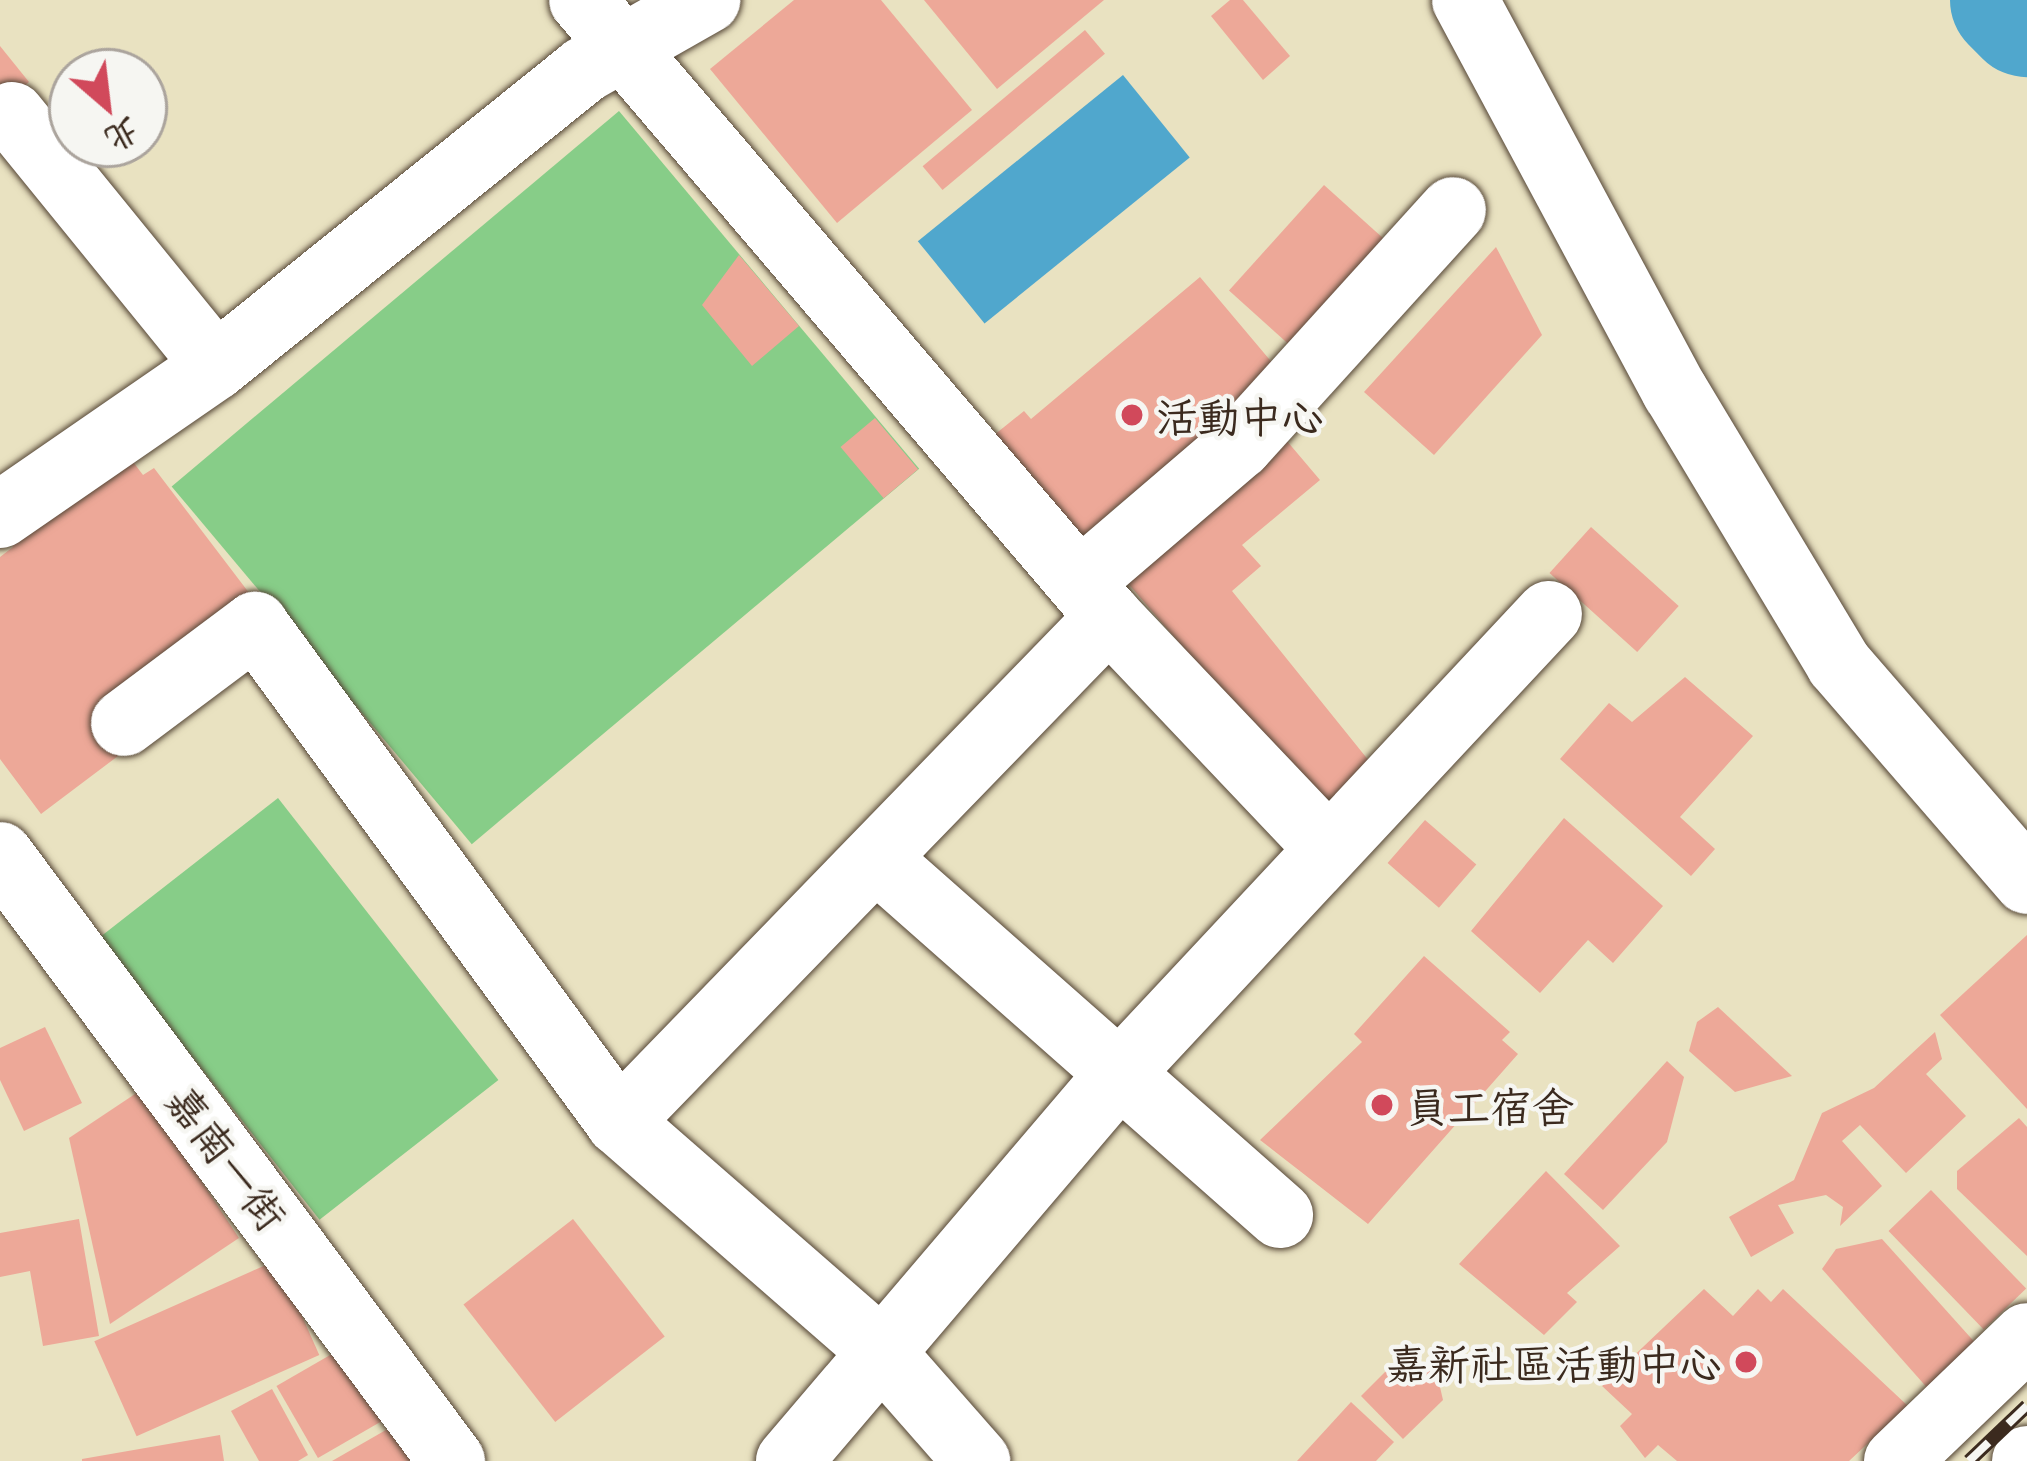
<!DOCTYPE html>
<meta charset="utf-8">
<style>
body{margin:0}
#map{position:relative;width:2027px;height:1461px;overflow:hidden;background:#e9e2c1;font-family:"Playpen Sans","LXGW WenKai TC",sans-serif}
div>[style]{position:absolute}
.green>*{inset:0;background:#87cd88;transform-origin:0 0}
.water>*{inset:0;background:#50a7cd;transform-origin:0 0}
.river>*{height:126px;margin:-63px;padding:0 63px;transform-origin:63px;border-radius:63px;background:#50a7cd}
.building>*{inset:0;background:#eda898;transform-origin:0 0}
.roads{filter:drop-shadow(0 0 3px #554636) drop-shadow(0 0 3px #554636)}
.minor>*{height:66px;margin:-33px;padding:0 33px;transform-origin:33px;border-radius:33px;background:#fff}
.rail>*{height:14px;margin-top:-7px;transform-origin:0;background:repeating-linear-gradient(90deg,#f6f6f2 0 27px,#3b2a1e 0 54px);box-sizing:border-box;border-block:3px solid #3b2a1e}
.dots>*{width:33px;height:33px;translate:-50% -50%;box-sizing:border-box;border:6px solid #f6f6f2;border-radius:50%}
span{translate:-50% -50%;white-space:nowrap;text-align:center;line-height:1.15;-webkit-text-stroke:9px #f6f6f2;paint-order:stroke}
.poi-label{font-size:42px;color:#3b2a1e}
.left{translate:0 -50%;text-align:left}
.right{translate:-100% -50%;text-align:right}
.street-label{font-size:42px;color:#3b2a1e}
.north{position:absolute;left:48px;top:48px;width:120px;height:120px;box-sizing:border-box;background:#f6f6f2;border:3px solid #aba49d;border-radius:50%;rotate:152deg;font-size:33px;font-weight:700;line-height:48px;text-align:center;color:#3b2a1e}
.north::after{content:'';display:block;margin:auto;width:42px;height:54px;background:#d1495b;clip-path:polygon(50% 0,100% 100%,50% 72%,0 100%)}
</style>
<div id="map">
<div class="green">
<i style="left:619px;top:111px;width:467px;height:584px;rotate:50deg"></i>
<i style="left:278px;top:798px;width:358px;height:227px;rotate:52deg"></i>
</div>
<div class="water">
<i style="left:1123px;top:75px;width:106px;height:264px;rotate:51deg"></i>
</div>
<div class="river">
<i style="left:2013px;top:0;width:20px;rotate:45deg"></i>
</div>
<div class="building">
<i style="clip-path:polygon(794px 0,881px 0,972px 110px,837px 223px,710px 69px)"></i>
<i style="clip-path:polygon(924px 0,1104px 0,997px 89px)"></i>
<i style="clip-path:polygon(1230px 0,1243px 0,1290px 56px,1263px 80px,1211px 16px)"></i>
<i style="left:1085px;top:30px;width:31px;height:212px;rotate:50deg"></i>
<i style="clip-path:polygon(0 46px,29px 82px,0 106px)"></i>
<i style="left:1324px;top:185px;width:95px;height:142px;rotate:42deg"></i>
<i style="clip-path:polygon(1496px 247px,1542px 335px,1434px 455px,1364px 392px)"></i>
<i style="clip-path:polygon(739px 255px,799px 326px,752px 366px,702px 305px)"></i>
<i style="clip-path:polygon(1200px 277px,1280px 372px,1109px 513px,1118px 523px,1077px 556px,983px 444px,1024px 411px,1031px 419px)"></i>
<i style="left:875px;top:418px;width:67px;height:45px;rotate:50deg"></i>
<i style="clip-path:polygon(1281px 434px,1320px 480px,1242px 545px,1261px 566px,1232px 591px,1382px 777px,1332px 820px,1119px 573px)"></i>
<i style="clip-path:polygon(124px 450px,143px 475px,154px 468px,256px 602px,94px 725px,118px 756px,41px 814px,0 759px,0 557px,13px 547px,7px 539px)"></i>
<i style="left:1591px;top:527px;width:118px;height:62px;rotate:42deg"></i>
<i style="clip-path:polygon(1685px 677px,1753px 736px,1680px 817px,1715px 849px,1691px 876px,1560px 759px,1609px 703px,1632px 722px)"></i>
<i style="clip-path:polygon(1564px 818px,1663px 906px,1613px 963px,1588px 940px,1540px 993px,1471px 931px)"></i>
<i style="left:1425px;top:820px;width:68px;height:57px;rotate:41deg"></i>
<i style="clip-path:polygon(2027px 935px,2027px 1109px,1940px 1015px)"></i>
<i style="clip-path:polygon(1424px 956px,1510px 1032px,1502px 1040px,1518px 1054px,1368px 1224px,1260px 1140px,1362px 1042px,1354px 1034px)"></i>
<i style="clip-path:polygon(1718px 1007px,1792px 1076px,1735px 1092px,1689px 1051px,1697px 1022px)"></i>
<i style="clip-path:polygon(45px 1027px,82px 1103px,24px 1131px,0 1080px,0 1048px)"></i>
<i style="clip-path:polygon(1935px 1032px,1942px 1059px,1926px 1074px,1966px 1116px,1906px 1173px,1860px 1125px,1842px 1141px,1882px 1186px,1840px 1226px,1843px 1207px,1826px 1195px,1778px 1205px,1794px 1233px,1751px 1257px,1729px 1217px,1794px 1180px,1822px 1113px,1874px 1088px)"></i>
<i style="clip-path:polygon(1667px 1061px,1684px 1077px,1667px 1142px,1603px 1210px,1564px 1174px)"></i>
<i style="clip-path:polygon(141px 1090px,239px 1238px,110px 1324px,69px 1138px)"></i>
<i style="clip-path:polygon(2019px 1118px,2027px 1127px,2027px 1256px,1957px 1189px,1957px 1171px)"></i>
<i style="clip-path:polygon(1546px 1171px,1620px 1246px,1567px 1293px,1577px 1302px,1544px 1335px,1459px 1264px)"></i>
<i style="left:1931px;top:1190px;width:137px;height:59px;rotate:46deg"></i>
<i style="clip-path:polygon(79px 1219px,99px 1336px,43px 1346px,30px 1271px,0 1277px,0 1233px)"></i>
<i style="left:573px;top:1219px;width:149px;height:139px;rotate:52deg"></i>
<i style="clip-path:polygon(1882px 1239px,1979px 1347px,1930px 1391px,1822px 1269px,1836px 1249px)"></i>
<i style="left:277px;top:1260px;width:104px;height:200px;rotate:66deg"></i>
<i style="clip-path:polygon(1704px 1289px,1733px 1316px,1758px 1289px,1771px 1302px,1783px 1289px,1908px 1406px,1849px 1461px,1677px 1461px,1658px 1445px,1645px 1458px,1620px 1426px,1632px 1414px,1602px 1386px)"></i>
<i style="left:344px;top:1347px;width:83px;height:78px;rotate:60deg"></i>
<i style="clip-path:polygon(1392px 1365px,1436px 1370px,1443px 1400px,1403px 1439px,1361px 1396px)"></i>
<i style="clip-path:polygon(272px 1389px,308px 1455px,298px 1461px,259px 1461px,231px 1411px)"></i>
<i style="clip-path:polygon(1351px 1402px,1394px 1442px,1376px 1461px,1297px 1461px)"></i>
<i style="clip-path:polygon(398px 1423px,419px 1461px,332px 1461px)"></i>
<i style="clip-path:polygon(220px 1435px,224px 1461px,82px 1461px,82px 1459px)"></i>
</div>
<div class="roads">
<div class="minor">
<i style="left:582px;top:0;width:811px;rotate:49.5deg"></i>
<i style="left:1109px;top:617px;width:318px;rotate:46.5deg"></i>
<i style="left:1465px;top:0;width:444px;rotate:61.8deg"></i>
<i style="left:1675px;top:391px;width:318px;rotate:59deg"></i>
<i style="left:1839px;top:664px;width:287px;rotate:49.1deg"></i>
<i style="left:12px;top:115px;width:323px;rotate:50.9deg"></i>
<i style="left:0;top:515px;width:262px;rotate:-34.6deg"></i>
<i style="left:216px;top:366px;width:472px;rotate:-38.8deg"></i>
<i style="left:584px;top:70px;width:142px;rotate:-29.6deg"></i>
<i style="left:1080px;top:582px;width:211px;rotate:-40.6deg"></i>
<i style="left:1240px;top:445px;width:317px;rotate:-47.8deg"></i>
<i style="left:124px;top:723px;width:164px;rotate:-36.8deg"></i>
<i style="left:255px;top:625px;width:616px;rotate:53.78deg"></i>
<i style="left:619px;top:1122px;width:342px;rotate:41.1deg"></i>
<i style="left:877px;top:1347px;width:152px;rotate:48.7deg"></i>
<i style="left:0;top:855px;width:756px;rotate:53.28deg"></i>
<i style="left:879px;top:861px;width:535px;rotate:41.44deg"></i>
<i style="left:619px;top:1122px;width:704px;rotate:-45.86deg"></i>
<i style="left:789px;top:1461px;width:507px;rotate:-49.56deg"></i>
<i style="left:1118px;top:1075px;width:631px;rotate:-46.93deg"></i>
<i style="left:1897px;top:1461px;width:180px;rotate:-43.9deg"></i>
<i style="left:2025px;top:1461px;width:3px;rotate:-45deg"></i>
</div>
</div>
<div class="rail">
<i style="left:1969px;top:1461px;width:80px;rotate:-43.5deg"></i>
</div>
<div class="dots">
<i style="left:1132px;top:415px;background:#d1495b"></i>
<i style="left:1382px;top:1105px;background:#d1495b"></i>
<i style="left:1746px;top:1362px;background:#d1495b"></i>
</div>
<div class="poi-label">
<span class="left" style="left:1156px;top:415px">活動中心</span>
<span class="left" style="left:1406px;top:1105px">員工宿舍</span>
<span class="right" style="left:1722px;top:1362px">嘉新社區活動中心</span>
</div>
<div class="street-label">
<span style="left:228px;top:1157px;rotate:53deg">嘉南一街</span>
</div>
<div class="north">北</div>
</div>
